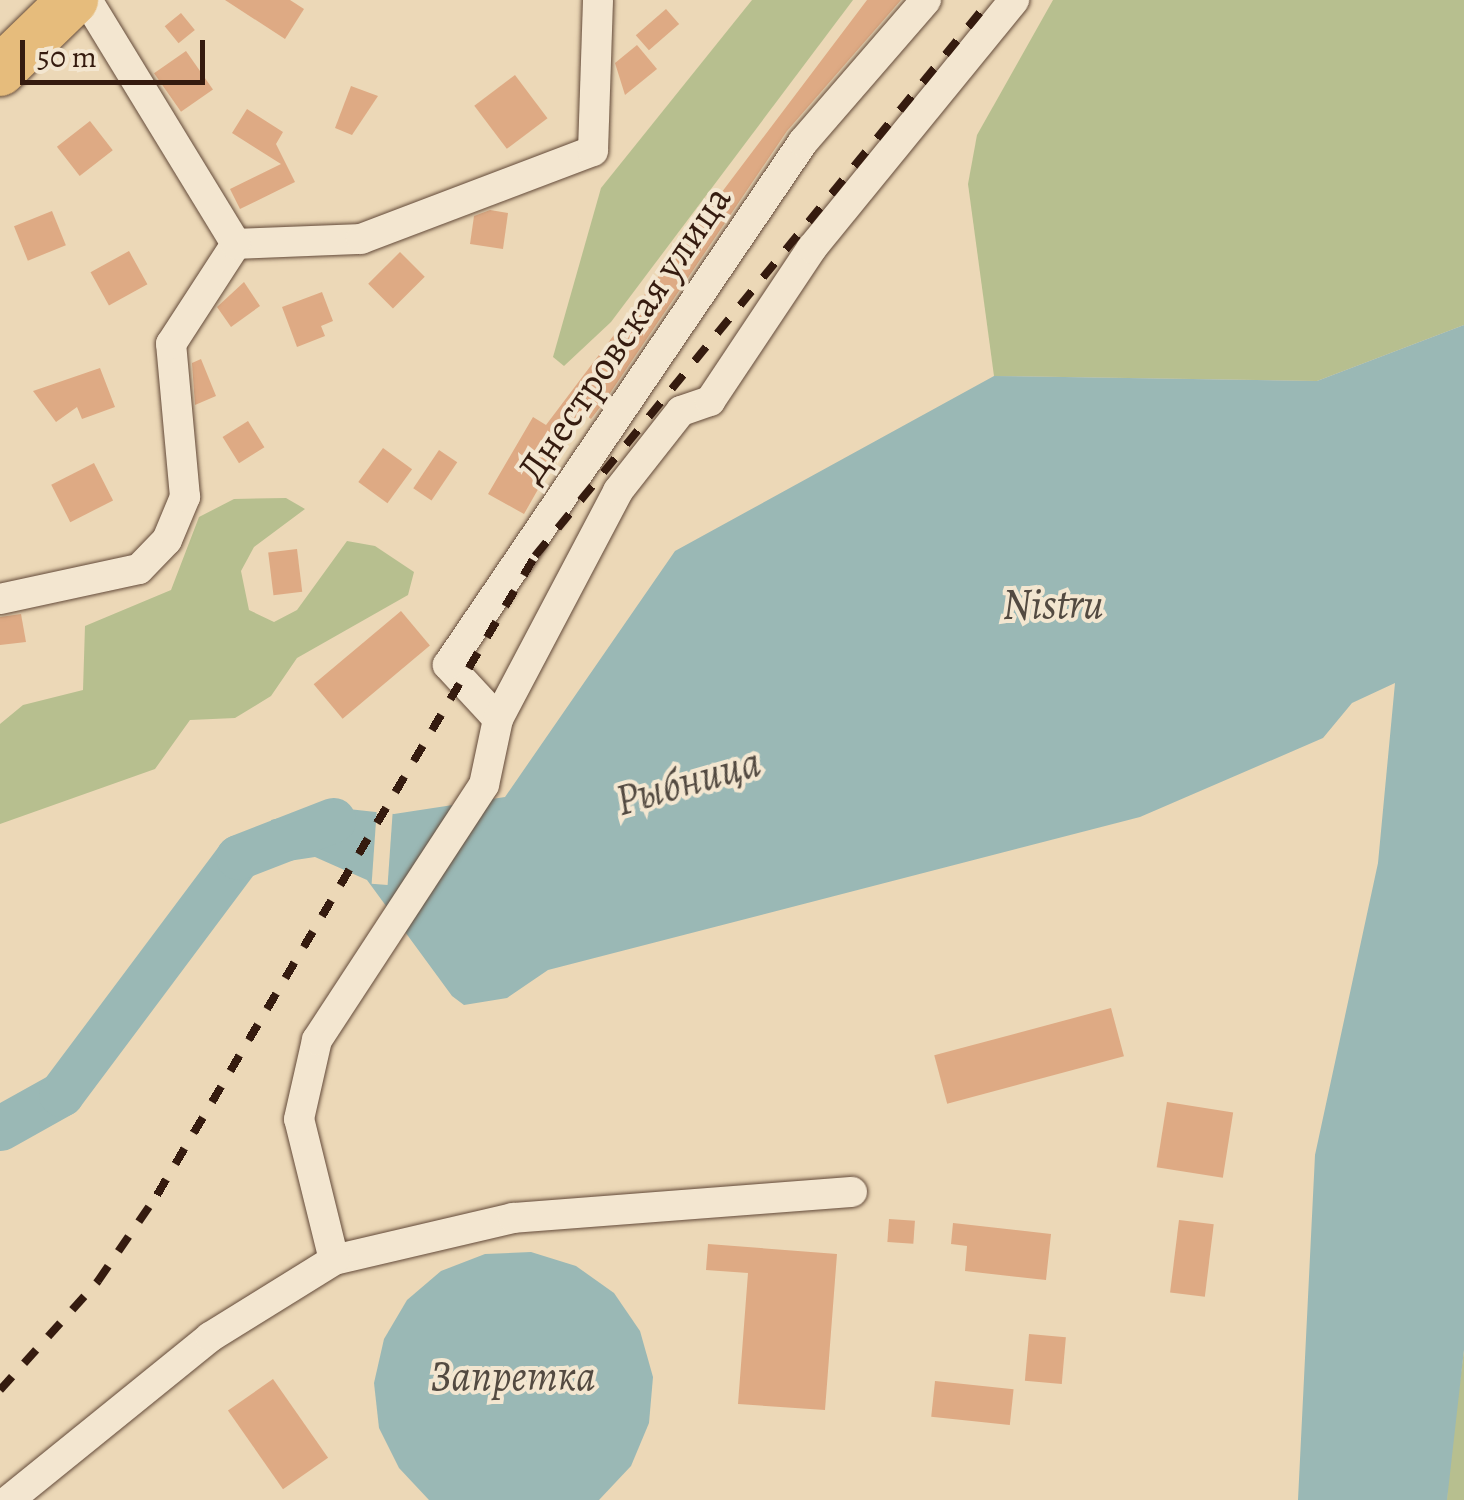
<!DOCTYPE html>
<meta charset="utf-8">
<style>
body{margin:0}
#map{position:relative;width:1464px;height:1500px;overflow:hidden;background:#ecd8b7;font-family:Alegreya,serif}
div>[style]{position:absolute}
.green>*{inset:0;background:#b7bf8f}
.water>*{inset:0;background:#9ab8b5}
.pier>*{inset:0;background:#ecd8b7;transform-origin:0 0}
.river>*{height:45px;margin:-22.5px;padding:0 22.5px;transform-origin:22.5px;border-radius:22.5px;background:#9ab8b5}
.building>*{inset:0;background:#deaa84;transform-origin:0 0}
.roads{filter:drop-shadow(0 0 2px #634a39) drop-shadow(0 0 2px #634a39)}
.minor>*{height:30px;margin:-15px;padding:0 15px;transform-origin:15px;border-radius:15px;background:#f3e6d0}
.trunk>*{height:50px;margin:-25px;padding:0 25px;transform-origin:25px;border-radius:25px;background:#e6bc7c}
.rail>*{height:8px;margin-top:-4px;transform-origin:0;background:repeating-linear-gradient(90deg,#351b0f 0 18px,transparent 0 36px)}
span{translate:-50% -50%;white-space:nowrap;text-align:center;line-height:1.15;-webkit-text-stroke:8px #f3e6d0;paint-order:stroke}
.street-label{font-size:40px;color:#351b0f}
.water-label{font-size:42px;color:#534a41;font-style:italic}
.scale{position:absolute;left:20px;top:40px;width:185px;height:45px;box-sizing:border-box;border:5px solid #351b0f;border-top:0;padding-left:12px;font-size:30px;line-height:35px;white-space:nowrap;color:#351b0f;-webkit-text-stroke:8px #f3e6d0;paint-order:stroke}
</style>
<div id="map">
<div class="green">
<i style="clip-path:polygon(752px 0,853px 0,611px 322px,564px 366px,553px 357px,601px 188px)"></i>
<i style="clip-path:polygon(1053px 0,1464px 0,1464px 325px,1317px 381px,994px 376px,968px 184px,977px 135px)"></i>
<i style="clip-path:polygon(286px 498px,305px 509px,254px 547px,241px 571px,249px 610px,274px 622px,297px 610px,347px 541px,375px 546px,414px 572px,408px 595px,297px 658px,271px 696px,235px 718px,190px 720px,155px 769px,0 824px,0 724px,23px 705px,83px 690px,85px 626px,171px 590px,199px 517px,234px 499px)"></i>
<i style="clip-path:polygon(1464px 1350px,1464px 1500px,1447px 1500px,1448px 1471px)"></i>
</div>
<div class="water">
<i style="clip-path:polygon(1464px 325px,1464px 1350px,1447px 1500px,1298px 1500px,1315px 1155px,1378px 863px,1395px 683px,1352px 703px,1323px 738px,1140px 817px,548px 970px,507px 998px,464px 1005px,452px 996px,367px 880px,315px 857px,282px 862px,271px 820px,330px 807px,394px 814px,505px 797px,675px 551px,994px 376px,1317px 381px)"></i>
<i style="clip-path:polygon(531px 1252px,576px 1266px,614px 1293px,640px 1331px,653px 1377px,649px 1423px,631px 1466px,599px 1500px,429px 1500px,399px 1468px,379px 1428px,374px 1383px,384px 1339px,407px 1300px,441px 1271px,485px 1254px)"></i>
</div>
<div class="pier">
<i style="left:377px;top:807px;width:16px;height:77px;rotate:4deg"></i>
</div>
<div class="river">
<i style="left:0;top:1128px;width:70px;rotate:-29.1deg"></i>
<i style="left:61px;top:1094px;width:296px;rotate:-53.2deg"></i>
<i style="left:238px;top:857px;width:102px;rotate:-21.3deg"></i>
</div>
<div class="building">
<i style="clip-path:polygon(225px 0,290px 0,304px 9px,285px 39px)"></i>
<i style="clip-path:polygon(867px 0,901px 0,787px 131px,604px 402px,591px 419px,582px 412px,524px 514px,488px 494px,533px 417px,546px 425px)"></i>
<i style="left:666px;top:9px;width:20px;height:40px;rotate:49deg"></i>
<i style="left:181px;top:13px;width:22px;height:21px;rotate:51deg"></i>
<i style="clip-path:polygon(637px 45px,657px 69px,625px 95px,615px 63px)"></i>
<i style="left:186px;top:51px;width:47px;height:39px;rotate:55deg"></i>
<i style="left:515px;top:75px;width:54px;height:51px;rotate:53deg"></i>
<i style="clip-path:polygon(351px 86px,378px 96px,352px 135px,335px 128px)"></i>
<i style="clip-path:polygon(247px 109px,283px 132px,276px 144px,295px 182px,240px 209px,230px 189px,281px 164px,232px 133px)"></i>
<i style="left:90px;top:121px;width:37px;height:42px;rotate:52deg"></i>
<i style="clip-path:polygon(490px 210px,508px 213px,503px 249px,470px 244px,474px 216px)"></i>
<i style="left:52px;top:211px;width:37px;height:41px;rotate:68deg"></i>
<i style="left:129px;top:251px;width:38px;height:44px;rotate:61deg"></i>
<i style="left:400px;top:252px;width:35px;height:45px;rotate:45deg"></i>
<i style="clip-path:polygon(244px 282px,260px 306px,231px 327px,217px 307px)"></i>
<i style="clip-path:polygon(322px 292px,333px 321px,321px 326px,325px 336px,297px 347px,282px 307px)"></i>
<i style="clip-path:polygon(201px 359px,216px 396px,195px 405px,192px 363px)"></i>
<i style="clip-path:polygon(100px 368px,115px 407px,82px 419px,77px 407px,56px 422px,33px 391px)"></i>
<i style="left:248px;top:421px;width:31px;height:30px;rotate:58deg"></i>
<i style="left:383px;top:448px;width:36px;height:42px;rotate:36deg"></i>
<i style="left:439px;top:450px;width:22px;height:46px;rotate:34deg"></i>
<i style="left:94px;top:463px;width:42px;height:48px;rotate:63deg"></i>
<i style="left:297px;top:549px;width:43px;height:29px;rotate:83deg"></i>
<i style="left:401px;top:611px;width:45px;height:114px;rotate:50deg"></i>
<i style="clip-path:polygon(21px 614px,26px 642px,0 645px,0 617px)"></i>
<i style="left:1111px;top:1008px;width:50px;height:183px;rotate:75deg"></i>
<i style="left:1167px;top:1102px;width:67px;height:66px;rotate:9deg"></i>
<i style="left:889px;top:1219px;width:26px;height:23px;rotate:4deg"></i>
<i style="left:1179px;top:1220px;width:35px;height:73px;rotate:7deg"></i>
<i style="clip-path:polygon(953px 1223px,1051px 1234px,1046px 1280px,965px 1271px,967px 1246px,951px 1244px)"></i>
<i style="clip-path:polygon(708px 1244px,837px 1254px,825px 1410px,738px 1404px,748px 1273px,706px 1270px)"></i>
<i style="left:1029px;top:1334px;width:37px;height:47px;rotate:5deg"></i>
<i style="left:273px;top:1379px;width:96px;height:55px;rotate:55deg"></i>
<i style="left:935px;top:1381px;width:79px;height:36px;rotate:6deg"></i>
</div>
<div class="roads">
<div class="minor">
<i style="left:236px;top:244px;width:125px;rotate:-2.3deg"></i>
<i style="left:361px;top:239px;width:248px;rotate:-20.8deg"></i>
<i style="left:593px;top:151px;width:151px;rotate:-88.1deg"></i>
<i style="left:0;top:599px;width:142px;rotate:-12.2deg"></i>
<i style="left:139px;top:569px;width:40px;rotate:-46deg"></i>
<i style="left:167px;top:540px;width:47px;rotate:-67.3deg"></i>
<i style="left:185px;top:497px;width:154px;rotate:-95.2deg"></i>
<i style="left:171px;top:344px;width:119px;rotate:-57deg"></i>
<i style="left:236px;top:244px;width:286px;rotate:-121.4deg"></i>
<i style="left:498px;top:719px;width:74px;rotate:-132.8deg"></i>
<i style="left:448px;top:665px;width:632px;rotate:-55.83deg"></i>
<i style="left:803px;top:142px;width:188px;rotate:-49.1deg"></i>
<i style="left:334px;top:1260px;width:184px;rotate:-13.2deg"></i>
<i style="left:513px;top:1218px;width:340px;rotate:-4.4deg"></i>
<i style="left:9px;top:1500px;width:259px;rotate:-39deg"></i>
<i style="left:210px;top:1337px;width:146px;rotate:-31.8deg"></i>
<i style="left:334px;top:1260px;width:145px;rotate:-103.9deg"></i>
<i style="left:299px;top:1119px;width:81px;rotate:-77.2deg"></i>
<i style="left:317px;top:1040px;width:305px;rotate:-56.8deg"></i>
<i style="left:484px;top:785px;width:67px;rotate:-78deg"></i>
<i style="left:498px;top:719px;width:258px;rotate:-62.2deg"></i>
<i style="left:618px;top:491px;width:102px;rotate:-51.8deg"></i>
<i style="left:681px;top:411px;width:31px;rotate:-19deg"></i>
<i style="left:710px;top:401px;width:184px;rotate:-56.3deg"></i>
<i style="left:812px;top:248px;width:320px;rotate:-50.8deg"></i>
</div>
<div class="trunk">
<i style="left:0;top:71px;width:102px;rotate:-44.2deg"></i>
</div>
</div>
<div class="rail">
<i style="left:0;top:1390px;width:147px;rotate:-48deg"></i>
<i style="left:98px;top:1281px;width:104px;rotate:-55.5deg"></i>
<i style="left:157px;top:1195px;width:742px;rotate:-59.39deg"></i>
<i style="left:535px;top:556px;width:718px;rotate:-50.7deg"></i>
</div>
<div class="street-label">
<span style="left:624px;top:334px;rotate:-56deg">Днестровская улица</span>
</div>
<div class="water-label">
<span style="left:1053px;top:604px">Nistru</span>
<span style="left:688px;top:781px;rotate:-16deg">Рыбница</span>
<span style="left:513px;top:1376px">Запретка</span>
</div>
<div class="scale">50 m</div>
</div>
